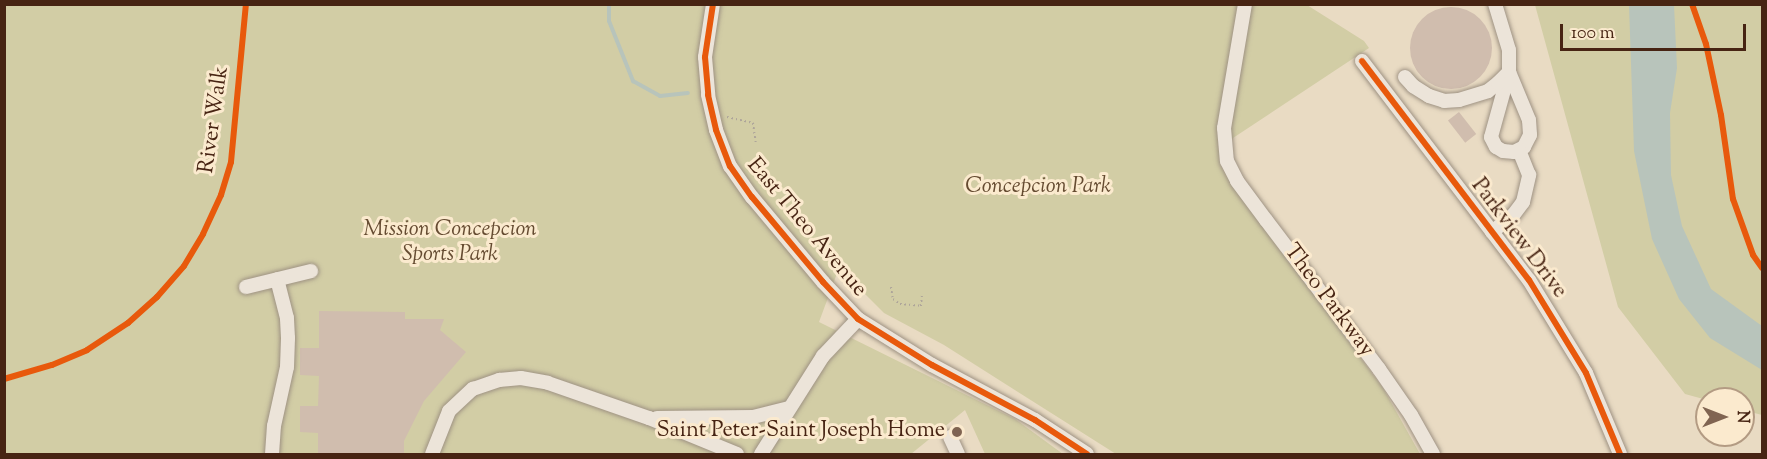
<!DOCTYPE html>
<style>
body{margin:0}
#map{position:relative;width:1767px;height:459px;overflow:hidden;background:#e9dbc3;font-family:"Sorts Mill Goudy",serif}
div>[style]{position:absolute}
.green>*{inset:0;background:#d2cda5}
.water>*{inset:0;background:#b8c4bb}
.stream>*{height:4px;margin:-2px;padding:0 2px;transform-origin:2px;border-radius:2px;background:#b8c4bb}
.building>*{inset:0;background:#d0bdae;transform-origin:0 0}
.round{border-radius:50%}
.path>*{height:2px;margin-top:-1px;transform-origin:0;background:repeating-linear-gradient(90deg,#aea59a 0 1.5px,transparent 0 4.5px)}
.roads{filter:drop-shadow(0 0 2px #9e9283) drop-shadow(0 0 2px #9e9283)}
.minor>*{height:14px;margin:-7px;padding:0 7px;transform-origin:7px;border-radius:7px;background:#ece4d9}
.cycleway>*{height:6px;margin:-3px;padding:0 3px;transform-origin:3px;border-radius:3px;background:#e8590c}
.dots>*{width:16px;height:16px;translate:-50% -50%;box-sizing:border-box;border:3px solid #fbeace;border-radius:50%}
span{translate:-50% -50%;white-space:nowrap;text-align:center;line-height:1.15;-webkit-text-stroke:6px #fbeace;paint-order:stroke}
.street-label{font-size:22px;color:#472413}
.park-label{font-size:22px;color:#654b31;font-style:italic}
.poi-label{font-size:22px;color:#472413}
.right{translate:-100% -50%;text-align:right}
.frame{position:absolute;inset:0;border:6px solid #472413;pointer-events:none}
.north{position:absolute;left:1695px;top:387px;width:60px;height:60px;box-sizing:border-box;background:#fbeace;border:2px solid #b39b83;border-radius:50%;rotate:90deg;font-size:16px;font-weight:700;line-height:24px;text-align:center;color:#472413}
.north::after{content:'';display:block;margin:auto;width:21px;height:27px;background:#806451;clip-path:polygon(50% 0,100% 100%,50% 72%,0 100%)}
.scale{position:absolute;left:1560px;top:24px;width:186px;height:27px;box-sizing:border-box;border:3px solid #472413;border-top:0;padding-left:8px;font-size:18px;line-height:21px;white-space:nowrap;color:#472413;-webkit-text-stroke:4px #fbeace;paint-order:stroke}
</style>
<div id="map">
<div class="green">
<i style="clip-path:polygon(4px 5px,1307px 5px,1364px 41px,1369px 48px,1233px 138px,1220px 164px,1237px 191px,1383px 388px,1420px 454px,1116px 454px,944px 345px,884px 313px,839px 268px,819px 322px,1015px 419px,1063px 454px,985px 454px,965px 410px,911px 454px,5px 454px)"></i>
<i style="clip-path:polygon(1535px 5px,1762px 5px,1762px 415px,1743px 410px,1743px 399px,1707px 400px,1685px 394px,1618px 307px)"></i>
</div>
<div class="water">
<i style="clip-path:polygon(1629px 5px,1674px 5px,1677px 68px,1670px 113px,1671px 175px,1682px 226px,1711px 289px,1762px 326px,1762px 370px,1710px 338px,1679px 299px,1652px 239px,1634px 151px)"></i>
</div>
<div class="stream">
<i style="left:609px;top:4px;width:17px;rotate:90deg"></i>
<i style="left:609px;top:21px;width:65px;rotate:68.2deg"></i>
<i style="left:633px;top:81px;width:31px;rotate:29deg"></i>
<i style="left:660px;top:96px;width:28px;rotate:-6deg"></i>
</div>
<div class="building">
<i class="round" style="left:1410px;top:7px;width:82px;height:82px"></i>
<i style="left:1459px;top:112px;width:28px;height:14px;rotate:52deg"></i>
<i style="clip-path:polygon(319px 311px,405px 312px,405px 319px,444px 319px,440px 330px,466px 352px,424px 401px,404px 441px,404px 454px,318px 454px,318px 433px,300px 432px,300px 406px,318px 406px,319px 376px,300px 375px,300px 348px,319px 348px)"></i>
</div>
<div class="path">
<i style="left:1196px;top:4px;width:8px"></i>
<i style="left:727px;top:117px;width:27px;rotate:13deg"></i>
<i style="left:753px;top:123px;width:22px;rotate:82deg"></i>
<i style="left:891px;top:287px;width:12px;rotate:81deg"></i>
<i style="left:893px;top:299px;width:9px;rotate:36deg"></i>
<i style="left:900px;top:304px;width:21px;rotate:5deg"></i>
<i style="left:921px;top:306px;width:11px;rotate:-85deg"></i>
</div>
<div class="roads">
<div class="minor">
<i style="left:713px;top:4px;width:54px;rotate:98.6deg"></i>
<i style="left:705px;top:57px;width:38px;rotate:85deg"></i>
<i style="left:708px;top:95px;width:36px;rotate:77deg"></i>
<i style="left:716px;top:130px;width:39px;rotate:69deg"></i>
<i style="left:730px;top:166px;width:38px;rotate:55deg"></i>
<i style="left:752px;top:197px;width:111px;rotate:50.1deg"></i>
<i style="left:823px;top:282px;width:51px;rotate:46.6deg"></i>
<i style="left:858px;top:319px;width:87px;rotate:31.9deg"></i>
<i style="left:932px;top:365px;width:117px;rotate:28.1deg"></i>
<i style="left:1035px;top:420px;width:62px;rotate:33.2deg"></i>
<i style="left:1245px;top:4px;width:126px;rotate:99.6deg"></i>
<i style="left:1224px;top:128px;width:33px;rotate:85deg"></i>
<i style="left:1227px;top:161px;width:22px;rotate:63deg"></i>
<i style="left:1237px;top:181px;width:49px;rotate:53.4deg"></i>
<i style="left:1266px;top:220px;width:187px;rotate:52.8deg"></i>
<i style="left:1379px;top:369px;width:56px;rotate:55.2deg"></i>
<i style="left:1411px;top:415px;width:45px;rotate:60.6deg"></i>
<i style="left:1362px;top:61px;width:275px;rotate:52.7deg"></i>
<i style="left:1529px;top:280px;width:109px;rotate:58.5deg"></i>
<i style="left:1586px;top:373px;width:88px;rotate:67.2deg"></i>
<i style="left:1509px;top:72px;width:52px;rotate:67.4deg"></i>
<i style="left:1529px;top:120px;width:15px;rotate:86deg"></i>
<i style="left:1530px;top:135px;width:13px;rotate:117deg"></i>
<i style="left:1524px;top:147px;width:11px;rotate:153deg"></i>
<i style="left:1514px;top:152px;width:11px;rotate:-175deg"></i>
<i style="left:1503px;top:151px;width:8px;rotate:-150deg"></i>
<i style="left:1496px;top:147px;width:11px;rotate:-117deg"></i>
<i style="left:1491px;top:137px;width:67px;rotate:-74.5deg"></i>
<i style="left:1405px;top:77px;width:12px;rotate:48deg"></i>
<i style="left:1413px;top:86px;width:19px;rotate:32deg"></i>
<i style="left:1429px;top:96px;width:16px;rotate:18deg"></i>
<i style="left:1444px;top:101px;width:15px;rotate:-4deg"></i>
<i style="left:1459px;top:100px;width:30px;rotate:-17deg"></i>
<i style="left:1488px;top:91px;width:13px;rotate:-39deg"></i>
<i style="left:1498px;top:83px;width:16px;rotate:-45deg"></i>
<i style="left:1509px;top:72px;width:22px;rotate:-90deg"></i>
<i style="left:1509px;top:50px;width:48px;rotate:-106.9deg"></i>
<i style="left:1492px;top:232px;width:28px;rotate:-39deg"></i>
<i style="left:1514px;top:214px;width:15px;rotate:-53deg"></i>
<i style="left:1523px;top:202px;width:28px;rotate:-77deg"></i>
<i style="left:1529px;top:175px;width:27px;rotate:-112deg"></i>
<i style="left:246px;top:287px;width:67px;rotate:-13.8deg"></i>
<i style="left:657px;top:418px;width:96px;rotate:-0.6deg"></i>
<i style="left:753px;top:417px;width:37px;rotate:-14deg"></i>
<i style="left:950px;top:437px;width:19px;rotate:65deg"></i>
<i style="left:272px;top:454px;width:28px;rotate:-86deg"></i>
<i style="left:274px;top:426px;width:60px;rotate:-77.6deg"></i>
<i style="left:287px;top:367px;width:29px;rotate:-88deg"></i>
<i style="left:288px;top:338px;width:20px;rotate:-93deg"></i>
<i style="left:287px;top:318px;width:40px;rotate:-104.4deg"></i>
<i style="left:432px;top:454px;width:46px;rotate:-68.4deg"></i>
<i style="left:449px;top:411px;width:33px;rotate:-43deg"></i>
<i style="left:473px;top:389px;width:28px;rotate:-19deg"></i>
<i style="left:499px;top:380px;width:22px;rotate:-5deg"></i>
<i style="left:521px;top:378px;width:27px;rotate:10deg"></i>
<i style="left:548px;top:383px;width:107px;rotate:19.1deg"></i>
<i style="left:649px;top:418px;width:95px;rotate:22.2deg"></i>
<i style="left:761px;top:454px;width:116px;rotate:-57.7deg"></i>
<i style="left:823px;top:356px;width:51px;rotate:-46.6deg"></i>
</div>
</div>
<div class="cycleway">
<i style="left:713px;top:4px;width:54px;rotate:98.6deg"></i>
<i style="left:705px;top:57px;width:38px;rotate:85deg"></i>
<i style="left:708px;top:95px;width:36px;rotate:77deg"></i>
<i style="left:716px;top:130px;width:39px;rotate:69deg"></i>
<i style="left:730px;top:166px;width:38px;rotate:55deg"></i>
<i style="left:752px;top:197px;width:111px;rotate:50.1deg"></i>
<i style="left:823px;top:282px;width:51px;rotate:46.6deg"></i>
<i style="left:858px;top:319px;width:87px;rotate:31.9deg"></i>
<i style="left:932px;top:365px;width:117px;rotate:28.1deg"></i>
<i style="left:1035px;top:420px;width:62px;rotate:33.2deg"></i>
<i style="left:1692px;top:4px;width:42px;rotate:70.7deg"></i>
<i style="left:1706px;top:44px;width:73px;rotate:78.1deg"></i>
<i style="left:1721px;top:115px;width:85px;rotate:81.9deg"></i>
<i style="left:1733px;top:199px;width:59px;rotate:70.3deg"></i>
<i style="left:1753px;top:255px;width:16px;rotate:55deg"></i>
<i style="left:1362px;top:61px;width:275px;rotate:52.7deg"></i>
<i style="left:1529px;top:280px;width:109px;rotate:58.5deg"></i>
<i style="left:1586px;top:373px;width:88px;rotate:67.2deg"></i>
<i style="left:4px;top:379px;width:50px;rotate:-16.3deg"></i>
<i style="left:52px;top:365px;width:38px;rotate:-23deg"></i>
<i style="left:87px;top:350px;width:49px;rotate:-33.4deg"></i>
<i style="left:128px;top:323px;width:39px;rotate:-42deg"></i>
<i style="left:157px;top:297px;width:41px;rotate:-48.9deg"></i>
<i style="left:184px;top:266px;width:37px;rotate:-59deg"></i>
<i style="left:203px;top:234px;width:43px;rotate:-65.2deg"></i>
<i style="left:221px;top:195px;width:34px;rotate:-73deg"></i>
<i style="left:231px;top:162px;width:159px;rotate:-84.6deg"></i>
</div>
<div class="dots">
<i style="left:957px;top:432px;background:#806451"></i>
</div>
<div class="street-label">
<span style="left:215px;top:120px;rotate:-82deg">River Walk</span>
<span style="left:806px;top:228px;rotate:50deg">East Theo Avenue</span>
<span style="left:1518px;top:239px;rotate:53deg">Parkview Drive</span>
<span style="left:1328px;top:301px;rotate:53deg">Theo Parkway</span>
</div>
<div class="park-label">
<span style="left:1038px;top:188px">Concepcion Park</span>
<span style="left:450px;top:243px">Mission Concepcion<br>Sports Park</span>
</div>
<div class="poi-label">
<span class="right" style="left:945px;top:432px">Saint Peter-Saint Joseph Home</span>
</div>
<div class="frame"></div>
<div class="north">N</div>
<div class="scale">100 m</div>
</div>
